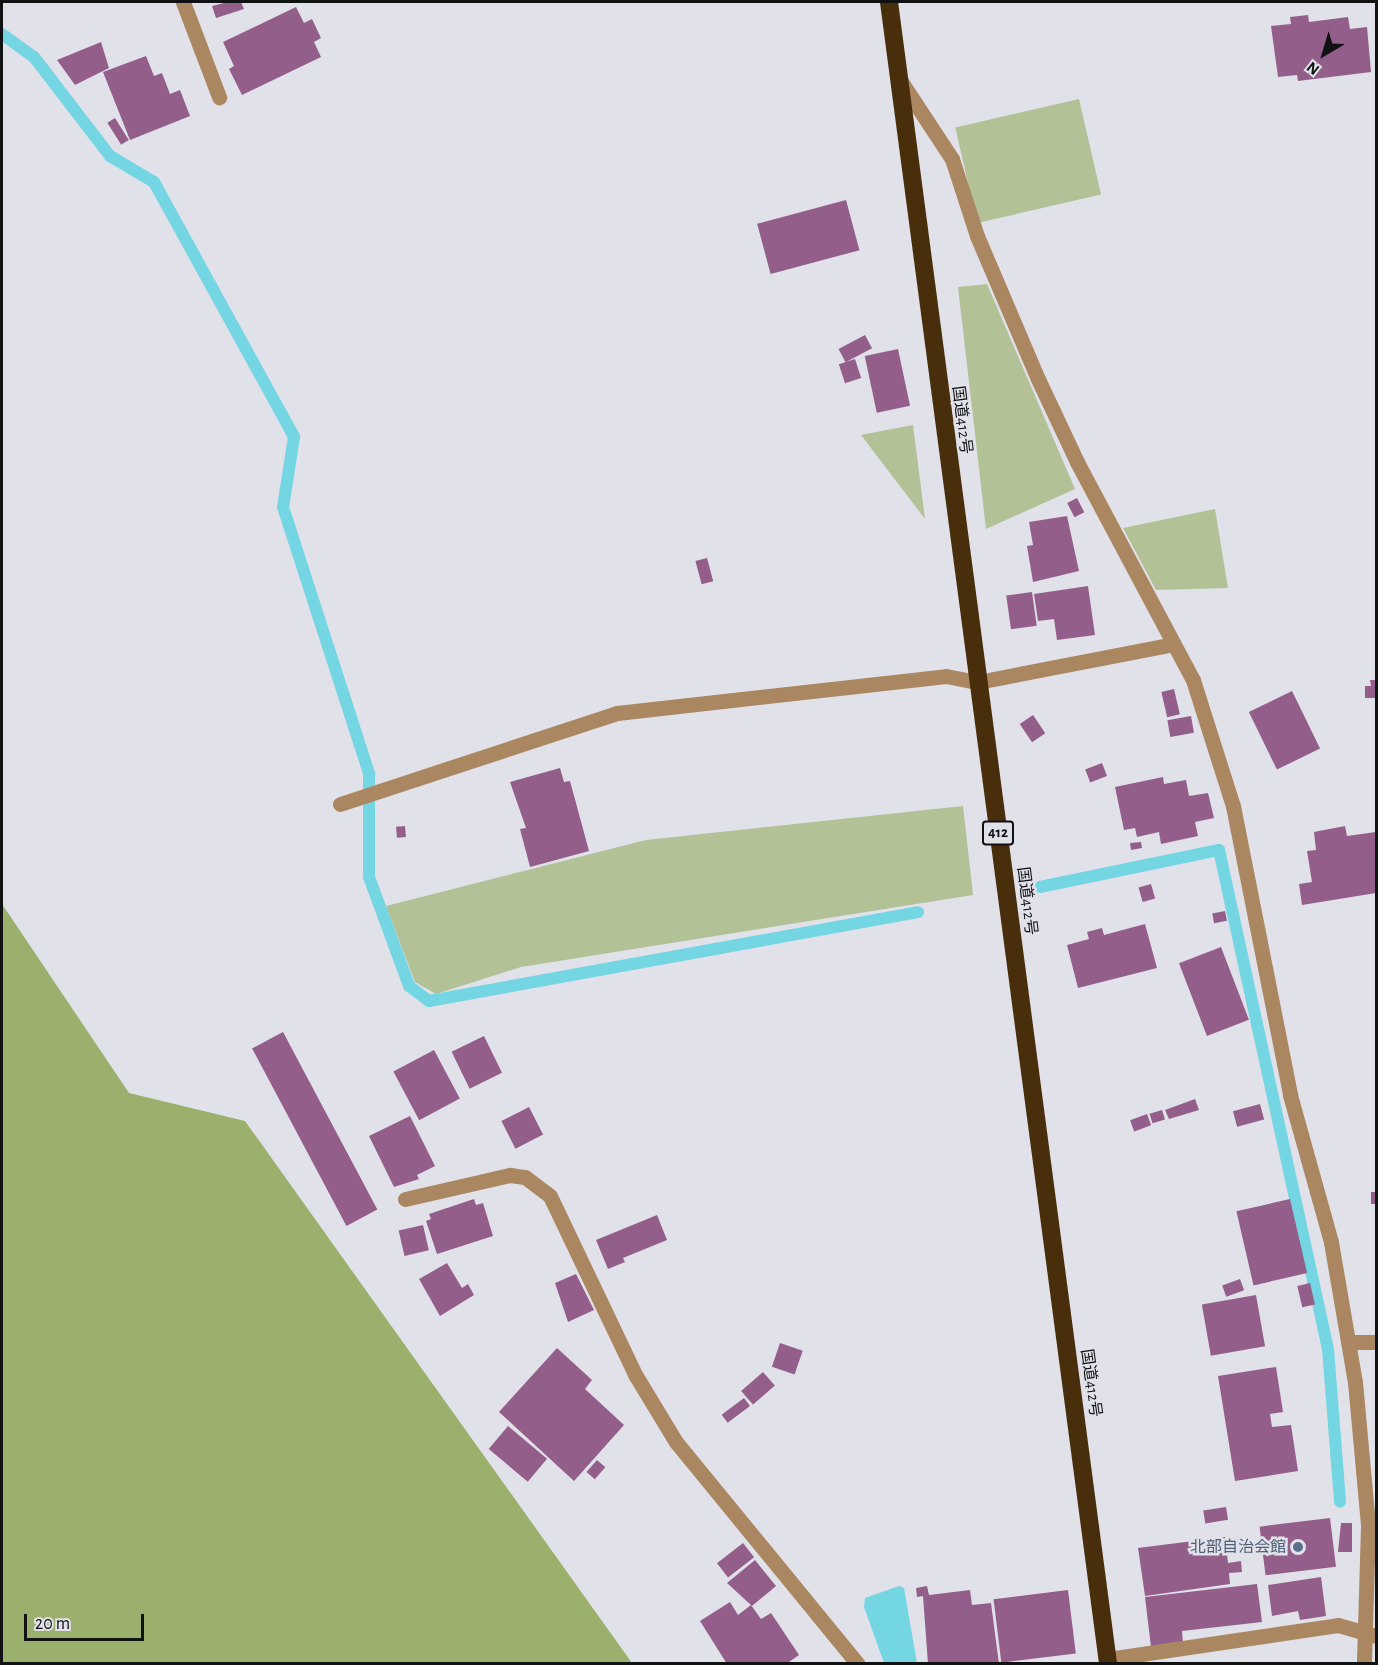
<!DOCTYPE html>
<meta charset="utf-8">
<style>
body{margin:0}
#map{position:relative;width:1378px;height:1665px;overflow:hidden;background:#e1e1e9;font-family:"Alegreya Sans","Noto Sans JP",sans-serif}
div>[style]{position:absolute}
.green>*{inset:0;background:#b3c197;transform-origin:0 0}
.forest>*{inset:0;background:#9cb06d}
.water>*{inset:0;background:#74d5e3}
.stream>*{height:12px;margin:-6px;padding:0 6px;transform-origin:6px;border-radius:6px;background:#74d5e3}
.building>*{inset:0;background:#945e8a;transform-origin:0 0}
.minor>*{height:15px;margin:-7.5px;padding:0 7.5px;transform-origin:7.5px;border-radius:7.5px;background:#ab8761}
.highway>*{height:18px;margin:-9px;padding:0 9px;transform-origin:9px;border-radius:9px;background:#492e0c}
.dots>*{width:16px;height:16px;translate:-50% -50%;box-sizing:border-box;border:3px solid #e1e1e9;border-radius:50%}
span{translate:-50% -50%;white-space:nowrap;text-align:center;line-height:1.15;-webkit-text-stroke:5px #e1e1e9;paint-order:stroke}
.shield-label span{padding:2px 4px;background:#e1e1e9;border:2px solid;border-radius:4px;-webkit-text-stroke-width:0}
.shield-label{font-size:15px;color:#101113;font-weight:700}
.street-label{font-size:16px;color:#101113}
.service-label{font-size:16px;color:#4e5e75}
.right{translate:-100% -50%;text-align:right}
.frame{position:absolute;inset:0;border:3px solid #101113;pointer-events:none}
.north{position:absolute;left:1294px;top:24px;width:60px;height:60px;-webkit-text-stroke:4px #e1e1e9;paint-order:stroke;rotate:218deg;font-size:16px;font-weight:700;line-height:24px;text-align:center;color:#101113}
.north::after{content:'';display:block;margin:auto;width:21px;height:27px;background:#101113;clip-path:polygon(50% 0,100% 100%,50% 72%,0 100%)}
.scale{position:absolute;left:24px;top:1614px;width:120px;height:27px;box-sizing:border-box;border:3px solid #101113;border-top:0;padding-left:8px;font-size:18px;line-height:21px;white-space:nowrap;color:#101113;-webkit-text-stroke:4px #e1e1e9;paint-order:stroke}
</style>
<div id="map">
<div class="green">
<i style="left:1079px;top:99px;width:98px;height:127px;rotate:77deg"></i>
<i style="clip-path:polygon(987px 284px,1075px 489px,986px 529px,958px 287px)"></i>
<i style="clip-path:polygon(913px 425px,925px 519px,861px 435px)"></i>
<i style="clip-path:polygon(1215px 509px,1228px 588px,1156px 590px,1123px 528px)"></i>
<i style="clip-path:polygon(963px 806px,973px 895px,521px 967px,436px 994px,415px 982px,386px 906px,646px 840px)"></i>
</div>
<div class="forest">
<i style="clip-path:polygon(2px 904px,129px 1093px,245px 1121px,632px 1663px,2px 1663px)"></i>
</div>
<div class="water">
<i style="clip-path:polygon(899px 1586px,904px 1588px,917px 1663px,884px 1663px,864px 1607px,865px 1598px)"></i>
</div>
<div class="stream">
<i style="left:2px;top:34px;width:39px;rotate:36deg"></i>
<i style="left:34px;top:57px;width:125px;rotate:52.5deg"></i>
<i style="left:110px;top:156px;width:51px;rotate:30.6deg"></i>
<i style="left:154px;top:182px;width:291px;rotate:61.2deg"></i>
<i style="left:294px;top:437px;width:71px;rotate:98.9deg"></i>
<i style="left:283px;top:507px;width:281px;rotate:72.1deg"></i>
<i style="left:369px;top:774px;width:103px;rotate:90deg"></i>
<i style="left:369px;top:877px;width:116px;rotate:69.8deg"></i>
<i style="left:409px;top:986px;width:25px;rotate:37deg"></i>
<i style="left:429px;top:1001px;width:497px;rotate:-10.3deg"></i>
<i style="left:1040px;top:887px;width:183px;rotate:-11.7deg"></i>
<i style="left:1219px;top:850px;width:511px;rotate:77.68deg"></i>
<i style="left:1328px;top:1349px;width:153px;rotate:85.5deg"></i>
</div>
<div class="building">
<i style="clip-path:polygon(228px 2px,241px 2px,244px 9px,216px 18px,212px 6px)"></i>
<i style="clip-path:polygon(296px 7px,304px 23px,312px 19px,321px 38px,314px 42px,321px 57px,242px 95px,229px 69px,234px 66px,223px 42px)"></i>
<i style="clip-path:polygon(1308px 15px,1309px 22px,1348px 17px,1350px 29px,1367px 27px,1371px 72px,1298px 81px,1297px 75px,1278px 77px,1271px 26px,1291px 24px,1290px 17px)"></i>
<i style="clip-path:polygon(101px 42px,109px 68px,75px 85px,57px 60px)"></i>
<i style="clip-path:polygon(146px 56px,154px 76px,162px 73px,170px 94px,180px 90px,190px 116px,130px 140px,103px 72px)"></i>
<i style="left:115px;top:118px;width:26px;height:9px;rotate:58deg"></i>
<i style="left:846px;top:200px;width:52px;height:92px;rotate:75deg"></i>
<i style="left:865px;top:335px;width:15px;height:30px;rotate:62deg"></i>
<i style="left:898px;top:349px;width:58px;height:34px;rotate:78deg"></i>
<i style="left:855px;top:359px;width:20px;height:17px;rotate:72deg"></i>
<i style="left:1077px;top:498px;width:16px;height:11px;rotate:63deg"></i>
<i style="clip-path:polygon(1067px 516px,1079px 571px,1033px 582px,1027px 546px,1033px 545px,1029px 522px)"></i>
<i style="left:707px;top:558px;width:24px;height:12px;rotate:75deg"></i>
<i style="clip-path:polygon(1088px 586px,1095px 635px,1057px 640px,1054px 619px,1038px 621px,1034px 594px)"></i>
<i style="left:1032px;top:592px;width:34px;height:26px;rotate:82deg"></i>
<i style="clip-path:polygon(1370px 680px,1376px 680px,1376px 698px,1365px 698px,1365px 686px,1371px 686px)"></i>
<i style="left:1174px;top:689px;width:26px;height:13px;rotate:77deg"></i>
<i style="left:1292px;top:691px;width:64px;height:48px;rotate:64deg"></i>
<i style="left:1033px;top:715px;width:22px;height:16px;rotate:56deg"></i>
<i style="left:1191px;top:716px;width:17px;height:24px;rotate:80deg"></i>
<i style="left:1102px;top:763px;width:14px;height:18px;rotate:69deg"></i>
<i style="clip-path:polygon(560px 768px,564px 782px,570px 781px,589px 851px,530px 867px,520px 829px,526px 828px,510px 782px)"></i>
<i style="clip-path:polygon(1163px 777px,1164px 784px,1186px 780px,1189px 796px,1208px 793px,1214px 818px,1195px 822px,1198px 836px,1161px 844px,1159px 832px,1137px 837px,1135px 828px,1124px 830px,1115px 787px)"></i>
<i style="left:405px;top:826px;width:11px;height:9px;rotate:85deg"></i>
<i style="clip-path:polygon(1345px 826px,1347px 836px,1376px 832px,1376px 893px,1302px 905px,1299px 884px,1312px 882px,1307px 851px,1316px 850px,1314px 832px)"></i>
<i style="clip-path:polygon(1141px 842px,1142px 848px,1131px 850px,1130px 843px)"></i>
<i style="left:1151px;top:884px;width:15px;height:13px;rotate:74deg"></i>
<i style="left:1225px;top:911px;width:10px;height:13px;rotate:79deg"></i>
<i style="clip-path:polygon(1145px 924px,1157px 968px,1078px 988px,1067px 945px,1089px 939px,1087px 932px,1102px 928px,1104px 935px)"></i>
<i style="left:1221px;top:947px;width:78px;height:45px;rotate:69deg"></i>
<i style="left:283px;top:1032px;width:201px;height:35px;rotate:62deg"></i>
<i style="left:484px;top:1036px;width:41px;height:36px;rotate:64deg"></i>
<i style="left:434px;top:1050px;width:55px;height:46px;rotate:62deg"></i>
<i style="clip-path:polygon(1195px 1099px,1199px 1110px,1169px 1119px,1165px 1110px)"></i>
<i style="left:1260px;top:1104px;width:16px;height:28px;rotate:75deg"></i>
<i style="left:529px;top:1107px;width:31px;height:31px;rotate:63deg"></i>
<i style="left:1162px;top:1110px;width:10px;height:13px;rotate:73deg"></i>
<i style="left:1147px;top:1114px;width:12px;height:18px;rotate:70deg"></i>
<i style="clip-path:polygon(410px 1116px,435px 1166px,417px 1175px,419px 1179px,394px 1187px,369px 1136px)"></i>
<i style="left:1371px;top:1192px;width:5px;height:12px"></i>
<i style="clip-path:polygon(474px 1199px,476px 1205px,483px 1203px,493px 1236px,437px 1254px,426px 1221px,431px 1219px,429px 1214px)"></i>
<i style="left:1290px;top:1199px;width:76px;height:55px;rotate:77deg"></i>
<i style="clip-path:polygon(657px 1215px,667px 1240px,623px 1258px,625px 1262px,608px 1269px,596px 1240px)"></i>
<i style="left:423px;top:1225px;width:26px;height:25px;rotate:77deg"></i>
<i style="clip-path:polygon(447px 1263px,462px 1288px,468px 1284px,474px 1295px,440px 1316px,419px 1279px)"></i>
<i style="clip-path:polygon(576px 1274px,594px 1310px,568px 1322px,555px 1283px)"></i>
<i style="left:1240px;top:1279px;width:12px;height:19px;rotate:70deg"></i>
<i style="left:1310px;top:1283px;width:22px;height:13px;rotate:77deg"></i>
<i style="left:1256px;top:1295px;width:52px;height:55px;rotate:80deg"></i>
<i style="left:780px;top:1343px;width:24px;height:25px;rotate:19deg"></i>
<i style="clip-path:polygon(557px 1348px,592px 1380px,585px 1389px,624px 1425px,574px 1481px,499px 1412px)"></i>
<i style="clip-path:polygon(1276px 1367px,1283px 1412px,1270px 1414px,1272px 1427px,1291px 1425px,1298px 1471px,1235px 1481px,1218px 1376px)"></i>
<i style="left:763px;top:1372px;width:18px;height:29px;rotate:49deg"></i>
<i style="left:744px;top:1398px;width:10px;height:28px;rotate:53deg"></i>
<i style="left:508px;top:1426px;width:51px;height:30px;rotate:40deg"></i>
<i style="left:597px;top:1460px;width:11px;height:16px;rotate:41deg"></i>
<i style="left:1226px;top:1507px;width:13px;height:23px;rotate:81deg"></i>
<i style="left:1330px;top:1518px;width:49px;height:71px;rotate:83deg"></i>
<i style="clip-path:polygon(1341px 1523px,1352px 1523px,1352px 1552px,1338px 1552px)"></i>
<i style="clip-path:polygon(1225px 1537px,1228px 1563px,1241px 1561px,1242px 1572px,1229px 1573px,1230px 1584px,1145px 1596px,1138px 1548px)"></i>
<i style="left:743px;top:1543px;width:18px;height:33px;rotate:52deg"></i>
<i style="clip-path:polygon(755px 1560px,776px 1586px,752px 1606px,727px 1583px)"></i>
<i style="clip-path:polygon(1321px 1577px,1326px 1616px,1300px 1620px,1298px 1611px,1272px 1616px,1268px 1585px)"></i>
<i style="clip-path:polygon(1257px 1584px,1262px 1622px,1182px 1631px,1183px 1644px,1151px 1647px,1145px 1597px)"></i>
<i style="clip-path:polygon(927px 1586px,929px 1595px,970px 1590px,972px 1605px,991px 1603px,999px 1664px,928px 1664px,923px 1596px,917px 1597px,916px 1588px)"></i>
<i style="left:1068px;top:1590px;width:64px;height:75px;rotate:83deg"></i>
<i style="clip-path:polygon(730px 1602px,738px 1615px,751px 1605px,761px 1619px,771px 1613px,799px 1655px,786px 1664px,727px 1664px,700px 1621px)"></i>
</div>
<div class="minor">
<i style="left:183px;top:2px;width:102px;rotate:69.2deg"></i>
<i style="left:900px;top:80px;width:95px;rotate:56.6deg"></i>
<i style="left:952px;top:159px;width:81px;rotate:72deg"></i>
<i style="left:977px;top:236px;width:155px;rotate:66.9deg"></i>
<i style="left:1038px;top:379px;width:92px;rotate:64.8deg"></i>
<i style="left:1077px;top:462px;width:247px;rotate:62deg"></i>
<i style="left:1193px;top:680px;width:132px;rotate:72.4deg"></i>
<i style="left:1233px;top:806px;width:295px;rotate:78.8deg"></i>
<i style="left:1290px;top:1095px;width:153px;rotate:74.4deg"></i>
<i style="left:1331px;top:1242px;width:142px;rotate:80.3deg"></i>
<i style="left:1355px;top:1382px;width:145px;rotate:84.8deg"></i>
<i style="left:1368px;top:1526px;width:138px;rotate:91.7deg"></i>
<i style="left:340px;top:804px;width:292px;rotate:-18.2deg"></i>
<i style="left:617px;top:713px;width:331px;rotate:-6.4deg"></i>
<i style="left:946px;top:676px;width:33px;rotate:11deg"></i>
<i style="left:978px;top:682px;width:199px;rotate:-11deg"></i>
<i style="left:405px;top:1199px;width:108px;rotate:-12.9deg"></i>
<i style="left:510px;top:1175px;width:15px;rotate:8deg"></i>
<i style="left:525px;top:1177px;width:31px;rotate:37deg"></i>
<i style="left:550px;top:1196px;width:199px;rotate:64.5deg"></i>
<i style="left:636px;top:1376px;width:77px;rotate:58.8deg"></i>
<i style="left:676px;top:1442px;width:287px;rotate:50.7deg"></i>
<i style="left:1348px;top:1342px;width:28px"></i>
<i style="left:1108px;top:1659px;width:232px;rotate:-8.4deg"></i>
<i style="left:1338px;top:1625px;width:40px;rotate:16deg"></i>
</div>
<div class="highway">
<i style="left:889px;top:2px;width:1676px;rotate:82.49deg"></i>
</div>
<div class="dots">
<i style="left:1298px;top:1547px;background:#5c6f8a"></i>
</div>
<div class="shield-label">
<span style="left:998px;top:833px">412</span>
</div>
<div class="street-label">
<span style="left:962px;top:420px;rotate:83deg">国道412号</span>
<span style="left:1027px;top:901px;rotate:83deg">国道412号</span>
<span style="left:1091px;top:1383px;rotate:82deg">国道412号</span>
</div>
<div class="service-label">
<span class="right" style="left:1286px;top:1547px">北部自治会館</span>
</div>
<div class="frame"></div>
<div class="north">N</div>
<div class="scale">20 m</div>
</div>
